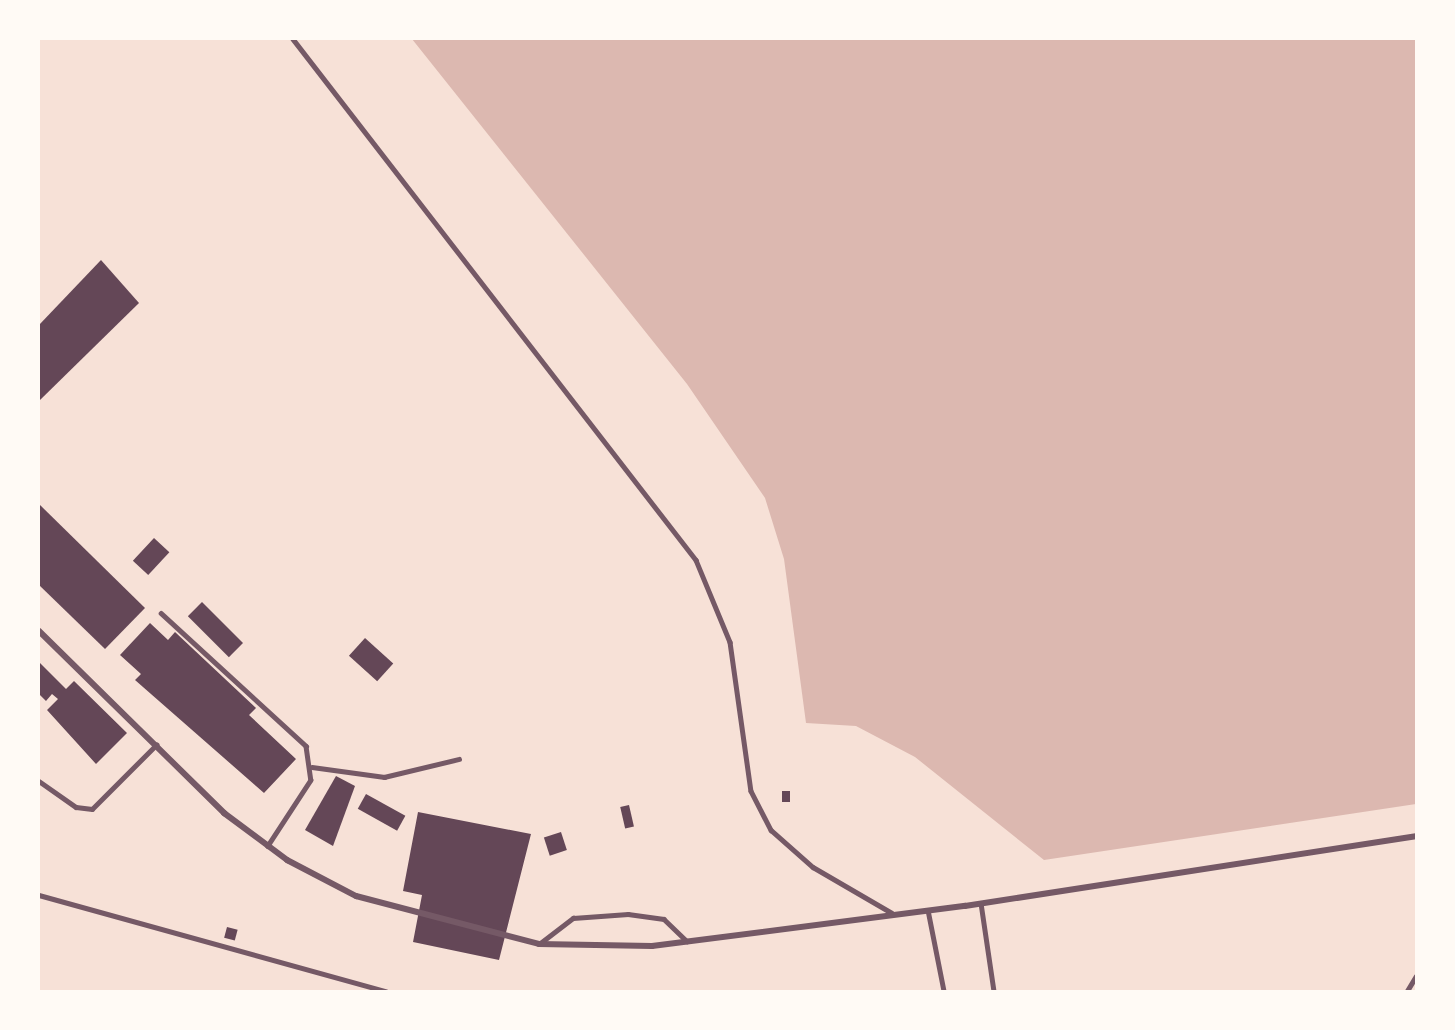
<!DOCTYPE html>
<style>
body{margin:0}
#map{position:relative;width:1455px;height:1030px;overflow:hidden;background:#f7e1d7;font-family:"Work Sans",sans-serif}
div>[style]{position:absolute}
.water>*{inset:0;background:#dcb8b0}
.building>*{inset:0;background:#644757;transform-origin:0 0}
.service>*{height:4.5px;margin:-2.25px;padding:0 2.25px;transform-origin:2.25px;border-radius:2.25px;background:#755966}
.minor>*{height:6px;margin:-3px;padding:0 3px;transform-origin:3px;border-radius:3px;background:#755966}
span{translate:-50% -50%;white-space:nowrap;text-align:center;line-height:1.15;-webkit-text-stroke:5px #fffaf5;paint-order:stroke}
.frame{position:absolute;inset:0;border:40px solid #fffaf5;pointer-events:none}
</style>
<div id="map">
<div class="water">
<i style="clip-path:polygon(412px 39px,1416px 39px,1416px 804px,1044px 860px,915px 757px,856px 726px,806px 723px,784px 559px,765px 498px,687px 384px)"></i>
</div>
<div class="building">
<i style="clip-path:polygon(101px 260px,139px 303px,39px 401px,39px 325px)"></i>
<i style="clip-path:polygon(39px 504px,145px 608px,105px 649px,39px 585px)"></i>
<i style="left:154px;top:538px;width:21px;height:31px;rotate:43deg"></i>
<i style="left:202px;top:602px;width:58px;height:20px;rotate:45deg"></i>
<i style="clip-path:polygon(150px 623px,168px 640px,175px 632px,256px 708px,249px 715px,296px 759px,264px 793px,135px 680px,141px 674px,120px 655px)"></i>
<i style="left:365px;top:638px;width:38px;height:24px;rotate:42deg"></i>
<i style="clip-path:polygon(39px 662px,66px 689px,74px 681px,127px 733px,96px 764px,47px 710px,58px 699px,52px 694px,46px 701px,39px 694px)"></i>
<i style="clip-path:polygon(336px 776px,355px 786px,333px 846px,305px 830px)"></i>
<i style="left:782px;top:791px;width:8px;height:11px"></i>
<i style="left:366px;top:794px;width:45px;height:17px;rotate:29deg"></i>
<i style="left:629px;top:805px;width:22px;height:9px;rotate:77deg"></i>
<i style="clip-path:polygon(418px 812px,531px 834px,499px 960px,413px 942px,422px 895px,403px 891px)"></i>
<i style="left:561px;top:832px;width:19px;height:18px;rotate:72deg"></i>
<i style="left:227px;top:927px;width:11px;height:11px;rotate:15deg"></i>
</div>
<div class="service">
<i style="left:293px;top:39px;width:659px;rotate:52.28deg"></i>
<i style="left:696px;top:560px;width:89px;rotate:67.5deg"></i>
<i style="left:730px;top:642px;width:150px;rotate:82deg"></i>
<i style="left:751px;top:791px;width:44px;rotate:62.9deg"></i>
<i style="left:771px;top:830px;width:56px;rotate:41.4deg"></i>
<i style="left:813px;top:867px;width:91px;rotate:30.2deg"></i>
<i style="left:161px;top:613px;width:197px;rotate:42.5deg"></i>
<i style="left:306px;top:746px;width:34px;rotate:82deg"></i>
<i style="left:311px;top:780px;width:79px;rotate:123.1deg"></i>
<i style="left:312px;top:767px;width:73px;rotate:7.9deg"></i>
<i style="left:384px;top:777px;width:77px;rotate:-13.5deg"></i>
<i style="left:39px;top:781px;width:45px;rotate:35.1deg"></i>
<i style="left:76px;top:807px;width:16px;rotate:7deg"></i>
<i style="left:92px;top:809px;width:91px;rotate:-45deg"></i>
<i style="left:39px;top:895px;width:360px;rotate:15.5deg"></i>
<i style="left:981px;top:903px;width:89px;rotate:81.6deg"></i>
<i style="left:928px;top:910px;width:83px;rotate:78.8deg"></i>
<i style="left:539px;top:944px;width:43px;rotate:-37.4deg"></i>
<i style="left:573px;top:918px;width:55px;rotate:-4.2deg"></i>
<i style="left:628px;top:914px;width:36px;rotate:8deg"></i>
<i style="left:664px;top:919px;width:32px;rotate:44deg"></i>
<i style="left:1407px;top:991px;width:17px;rotate:-59deg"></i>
</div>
<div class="minor">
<i style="left:39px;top:631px;width:260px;rotate:44.5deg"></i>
<i style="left:224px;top:813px;width:79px;rotate:36.7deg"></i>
<i style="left:287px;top:860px;width:78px;rotate:27.6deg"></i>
<i style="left:356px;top:896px;width:189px;rotate:14.7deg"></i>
<i style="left:539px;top:944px;width:113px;rotate:1deg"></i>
<i style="left:652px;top:946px;width:316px;rotate:-7.3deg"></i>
<i style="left:965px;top:906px;width:456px;rotate:-8.8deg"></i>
</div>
<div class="frame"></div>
</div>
